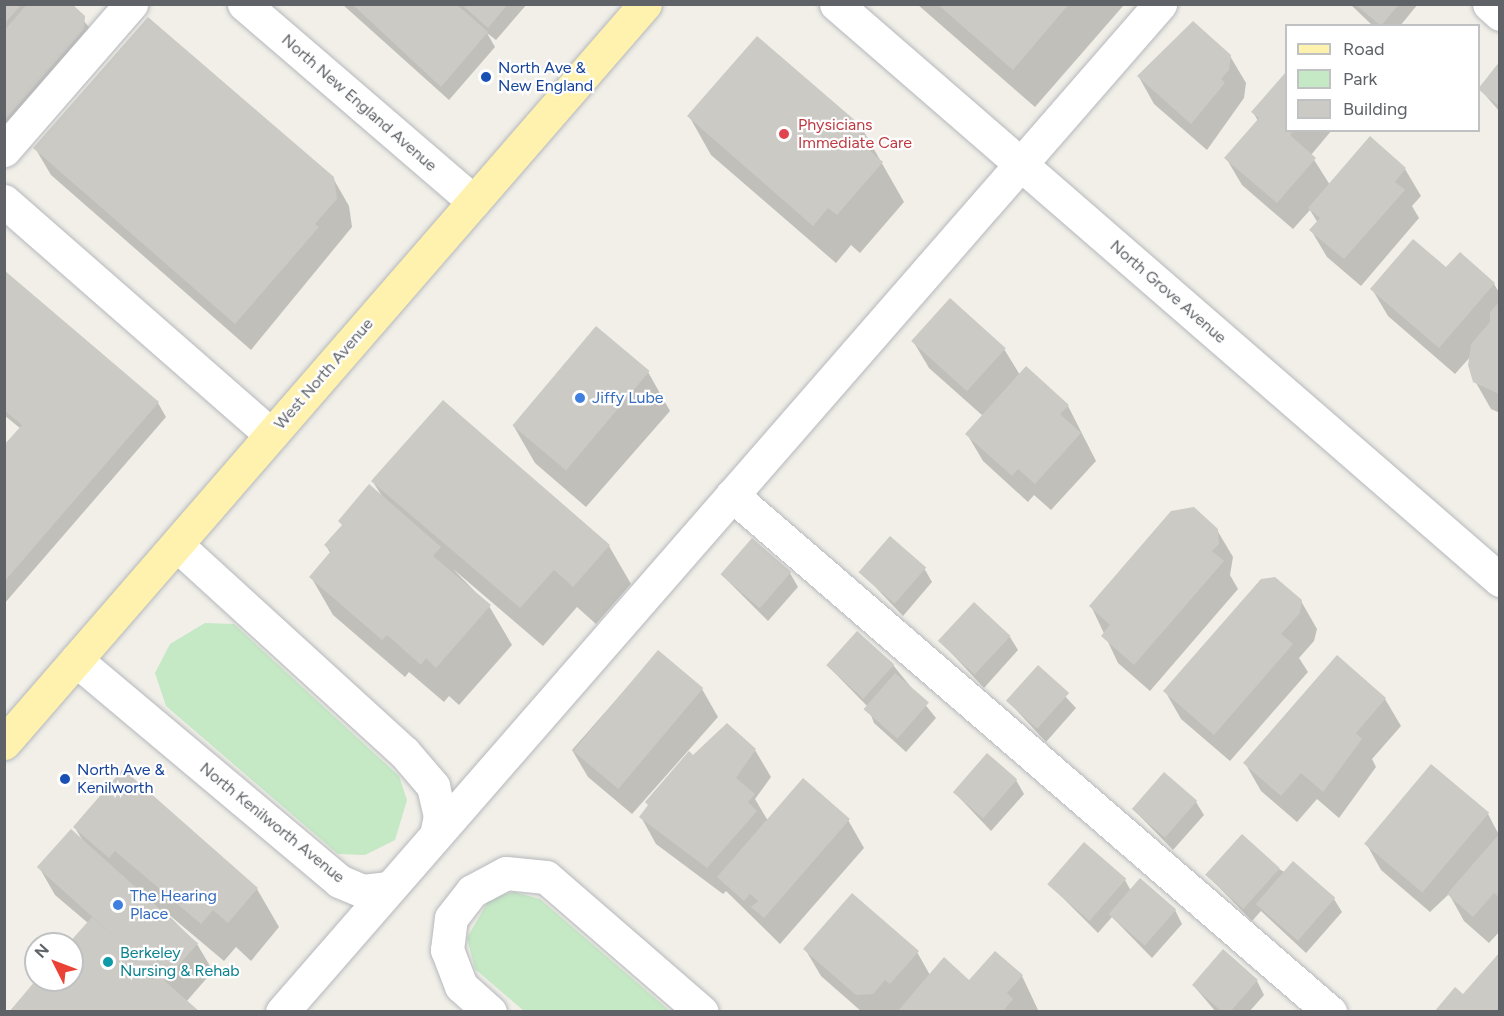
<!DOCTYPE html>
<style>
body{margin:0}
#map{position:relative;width:1504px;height:1016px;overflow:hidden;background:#f1efe8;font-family:Figtree,sans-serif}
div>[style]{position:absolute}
.green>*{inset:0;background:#c5e8c5}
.shadow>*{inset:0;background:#0003}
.building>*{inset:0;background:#cccac5;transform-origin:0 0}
.roads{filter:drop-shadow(0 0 2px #b5b8bc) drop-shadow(0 0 2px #b5b8bc)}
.minor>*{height:33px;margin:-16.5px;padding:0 16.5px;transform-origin:16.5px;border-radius:16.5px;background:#fff}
.major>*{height:33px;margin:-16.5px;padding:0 16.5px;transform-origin:16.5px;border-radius:16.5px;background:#fff2af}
.dots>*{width:16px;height:16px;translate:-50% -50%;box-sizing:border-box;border:3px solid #fff;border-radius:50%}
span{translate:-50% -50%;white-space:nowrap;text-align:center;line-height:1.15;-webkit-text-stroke:4.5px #fff;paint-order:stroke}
.transit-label{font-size:16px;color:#164399}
.left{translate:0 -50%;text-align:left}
.street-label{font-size:16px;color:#5f6368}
.health-label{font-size:16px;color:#be3a42}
.shop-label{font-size:16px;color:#366cbe}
.culture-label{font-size:16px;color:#0d838f}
.frame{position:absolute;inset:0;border:6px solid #5f6368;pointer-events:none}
.legend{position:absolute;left:1285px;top:24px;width:195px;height:108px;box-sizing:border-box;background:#fff;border:2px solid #bfc1c3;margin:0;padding:8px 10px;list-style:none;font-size:18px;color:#5f6368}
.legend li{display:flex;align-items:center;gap:12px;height:30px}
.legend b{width:30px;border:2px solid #bfc1c3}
.north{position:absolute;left:24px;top:932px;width:60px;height:60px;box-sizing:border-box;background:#fff;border:2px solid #bfc1c3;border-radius:50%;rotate:312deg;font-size:16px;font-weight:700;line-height:24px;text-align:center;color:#5f6368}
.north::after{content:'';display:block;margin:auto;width:21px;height:27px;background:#ea4335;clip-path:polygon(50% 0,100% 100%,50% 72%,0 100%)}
</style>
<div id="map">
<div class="green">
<i style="clip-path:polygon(205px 623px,234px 624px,399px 776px,407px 800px,395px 840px,365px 855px,338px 854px,166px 706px,155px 673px,170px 644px)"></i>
<i style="clip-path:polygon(514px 892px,540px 899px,670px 1011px,524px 1011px,475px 969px,467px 938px,490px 898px)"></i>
</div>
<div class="shadow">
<i style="clip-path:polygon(4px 4px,70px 4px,92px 31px,4px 126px)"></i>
<i style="clip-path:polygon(342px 4px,527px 4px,496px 40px,487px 33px,495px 47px,449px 100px)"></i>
<i style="clip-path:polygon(917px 4px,1123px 4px,1123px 6px,1035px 107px)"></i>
<i style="clip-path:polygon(1350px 4px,1418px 4px,1400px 26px,1373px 26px)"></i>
<i style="clip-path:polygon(1230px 56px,1246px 83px,1244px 98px,1207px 150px,1154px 104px,1139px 77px)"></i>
<i style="clip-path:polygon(1500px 64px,1500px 112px,1479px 88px)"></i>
<i style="clip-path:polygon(1286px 75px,1286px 130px,1332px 130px,1311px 155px,1330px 185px,1405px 169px,1421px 196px,1412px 206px,1419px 218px,1361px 286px,1327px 257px,1311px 230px,1318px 223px,1310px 210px,1293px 229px,1242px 185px,1226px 158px,1258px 121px,1253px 112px)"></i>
<i style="clip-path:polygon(689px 116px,863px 130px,904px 202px,860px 253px,851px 245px,836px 263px,711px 155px)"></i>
<i style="clip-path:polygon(35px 148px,333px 178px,349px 206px,352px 227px,251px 350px,51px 175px)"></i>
<i style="clip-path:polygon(1446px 270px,1494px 284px,1500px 294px,1500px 413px,1491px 409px,1475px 381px,1471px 356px,1455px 374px,1388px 316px,1372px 289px)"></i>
<i style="clip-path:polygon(4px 272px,158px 403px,166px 417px,4px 604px,4px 448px,21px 429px,4px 415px)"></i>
<i style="clip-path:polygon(913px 341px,1004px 349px,1020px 375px,1068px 406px,1096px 461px,1051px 510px,1034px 495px,1028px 502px,983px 461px,967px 434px,983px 416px,929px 368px)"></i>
<i style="clip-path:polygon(648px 372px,670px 411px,586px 507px,535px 463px,513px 425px)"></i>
<i style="clip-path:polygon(373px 482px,609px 546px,631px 584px,596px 624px,577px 607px,543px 646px,453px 569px,489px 606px,512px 645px,459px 705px,449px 696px,444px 702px,409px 672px,405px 677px,333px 615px,311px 577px,331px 554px,326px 546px,343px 526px,340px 521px,382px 496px)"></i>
<i style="clip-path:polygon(1217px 530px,1233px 557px,1230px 575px,1238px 589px,1150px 691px,1118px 663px,1091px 606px)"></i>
<i style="clip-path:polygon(924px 568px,932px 582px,903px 616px,861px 572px)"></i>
<i style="clip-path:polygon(790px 573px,798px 587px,768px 621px,722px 575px)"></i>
<i style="clip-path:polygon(1301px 601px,1317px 629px,1314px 641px,1299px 658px,1308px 672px,1230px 761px,1181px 719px,1165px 691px)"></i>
<i style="clip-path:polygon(1010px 637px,1018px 650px,984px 688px,941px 642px)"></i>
<i style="clip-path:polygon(658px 652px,702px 689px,718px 717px,632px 814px,588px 777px,572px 750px)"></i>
<i style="clip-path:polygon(893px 665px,936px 718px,906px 752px,874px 723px,868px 707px,828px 666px)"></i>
<i style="clip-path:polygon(1038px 667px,1076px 708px,1046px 742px,1008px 701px)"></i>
<i style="clip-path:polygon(1385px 699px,1401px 726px,1372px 759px,1376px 767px,1339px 818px,1317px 799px,1297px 822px,1261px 791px,1245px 763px)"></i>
<i style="clip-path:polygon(755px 750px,771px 777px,755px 799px,768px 821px,848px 820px,864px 848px,780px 944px,726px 891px,723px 894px,656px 844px,641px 817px)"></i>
<i style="clip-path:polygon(1016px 780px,1024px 794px,991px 831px,954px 792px)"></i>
<i style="clip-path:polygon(1196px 802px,1204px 815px,1173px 850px,1133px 809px)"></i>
<i style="clip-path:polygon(1488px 814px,1499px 835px,1500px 931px,1489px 943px,1464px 921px,1449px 894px,1430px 912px,1381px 870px,1366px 843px)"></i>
<i style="clip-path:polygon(75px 828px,257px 889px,279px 927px,251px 961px,236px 947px,224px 961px,161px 908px,197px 944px,213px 971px,186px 1002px,38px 980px,72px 980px,70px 944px,88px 923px,55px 895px,39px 867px,83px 841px)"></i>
<i style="clip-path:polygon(1279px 869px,1334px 899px,1342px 912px,1306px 953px,1261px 911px,1252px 921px,1208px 876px)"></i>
<i style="clip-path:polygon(1125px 880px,1131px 891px,1175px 910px,1182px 924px,1152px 958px,1112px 917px,1098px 933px,1049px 884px)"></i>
<i style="clip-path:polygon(805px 949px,917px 952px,930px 975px,970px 982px,1022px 976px,1039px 1012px,862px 1012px,821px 976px)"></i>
<i style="clip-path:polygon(1257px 981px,1264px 995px,1249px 1012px,1216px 1012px,1193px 985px)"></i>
</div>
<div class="building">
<i style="clip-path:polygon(4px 4px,22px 4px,4px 24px)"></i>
<i style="clip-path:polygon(27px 4px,72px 4px,85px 16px,84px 29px,4px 121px,4px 31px)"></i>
<i style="clip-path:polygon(352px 4px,456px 4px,488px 32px,441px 87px)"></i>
<i style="clip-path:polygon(461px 4px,508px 4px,488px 28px)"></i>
<i style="clip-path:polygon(937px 4px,1069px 4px,1013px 70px)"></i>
<i style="clip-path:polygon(1355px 4px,1399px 4px,1381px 26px)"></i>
<i style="clip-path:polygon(148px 17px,334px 177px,337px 199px,315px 224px,319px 227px,235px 324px,33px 148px)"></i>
<i style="clip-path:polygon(1193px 21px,1231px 55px,1229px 70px,1221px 79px,1225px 83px,1191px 124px,1137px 76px)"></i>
<i style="clip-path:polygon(757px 36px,865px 129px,856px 139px,883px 162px,837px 215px,828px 208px,813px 226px,687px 116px)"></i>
<i style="clip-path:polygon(1500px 61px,1500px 107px,1478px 89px)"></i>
<i style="clip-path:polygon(1286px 72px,1286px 130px,1294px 130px,1290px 135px,1316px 158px,1277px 203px,1224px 158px,1259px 118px,1251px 112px)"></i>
<i style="clip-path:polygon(1370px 136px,1406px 168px,1395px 182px,1405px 190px,1344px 259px,1309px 230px,1320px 218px,1308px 208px)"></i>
<i style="clip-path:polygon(1413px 239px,1446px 267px,1460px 252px,1495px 283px,1439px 348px,1370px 289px)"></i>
<i style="clip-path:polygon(4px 270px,159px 402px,4px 582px,4px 445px,22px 425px,4px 410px)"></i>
<i style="left:950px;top:298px;width:75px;height:58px;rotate:42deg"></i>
<i style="clip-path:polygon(1500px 301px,1500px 393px,1499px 394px,1473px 382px,1468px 365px,1471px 344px,1490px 322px,1490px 312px)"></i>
<i style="left:596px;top:326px;width:70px;height:130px;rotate:40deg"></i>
<i style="clip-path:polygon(1026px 366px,1069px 405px,1060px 414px,1081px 433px,1035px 484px,1018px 469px,1012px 476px,965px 434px)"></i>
<i style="clip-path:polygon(443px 400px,610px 545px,573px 587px,554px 570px,520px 608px,371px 481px)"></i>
<i style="clip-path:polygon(369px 484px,441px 547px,433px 556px,491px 605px,436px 668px,426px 658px,421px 665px,387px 635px,382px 640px,309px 577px,331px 551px,324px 545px,342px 525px,338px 521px)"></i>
<i style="clip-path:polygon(1194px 507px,1218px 529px,1219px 544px,1212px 551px,1224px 561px,1134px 665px,1101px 636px,1110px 625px,1089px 606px,1171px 511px)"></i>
<i style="left:890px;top:536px;width:48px;height:48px;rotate:41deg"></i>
<i style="left:752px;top:538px;width:52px;height:48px;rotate:41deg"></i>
<i style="clip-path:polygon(1275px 577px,1302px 600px,1300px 613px,1281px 634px,1293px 644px,1214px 735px,1163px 691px,1261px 579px)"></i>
<i style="left:974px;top:602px;width:50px;height:53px;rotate:43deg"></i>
<i style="left:857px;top:631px;width:50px;height:46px;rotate:42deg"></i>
<i style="left:658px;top:650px;width:59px;height:132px;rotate:40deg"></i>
<i style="clip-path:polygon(1337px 655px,1386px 698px,1356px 733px,1362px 739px,1323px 792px,1301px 773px,1281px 796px,1243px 763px)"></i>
<i style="left:1038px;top:665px;width:42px;height:48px;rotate:42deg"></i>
<i style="left:895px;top:673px;width:45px;height:48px;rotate:41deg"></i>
<i style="clip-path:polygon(727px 723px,756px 749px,736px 778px,755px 794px,748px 802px,757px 811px,707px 868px,639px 817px,648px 805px,645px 802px,689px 751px,693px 755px)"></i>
<i style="left:987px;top:753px;width:40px;height:52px;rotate:41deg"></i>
<i style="left:1431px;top:764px;width:76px;height:104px;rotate:40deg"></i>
<i style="clip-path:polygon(123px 769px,258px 888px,228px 923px,213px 910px,201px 924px,115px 851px,109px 858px,73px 827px)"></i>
<i style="left:1164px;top:772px;width:44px;height:49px;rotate:41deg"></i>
<i style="clip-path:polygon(803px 778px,850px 819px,764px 918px,751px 907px,758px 901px,750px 894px,744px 901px,717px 877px)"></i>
<i style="left:71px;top:829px;width:171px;height:51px;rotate:42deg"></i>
<i style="clip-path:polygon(1500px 833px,1500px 898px,1494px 893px,1473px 917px,1447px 894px)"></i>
<i style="left:1242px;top:834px;width:51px;height:55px;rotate:42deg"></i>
<i style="left:1084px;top:842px;width:56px;height:56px;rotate:41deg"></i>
<i style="left:1293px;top:861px;width:56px;height:57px;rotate:41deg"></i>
<i style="left:1140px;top:878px;width:48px;height:48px;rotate:41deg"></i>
<i style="clip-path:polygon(852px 893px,919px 951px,890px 984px,885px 980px,873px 994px,856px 995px,803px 949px)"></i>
<i style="clip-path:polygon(92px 917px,200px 1012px,9px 1012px,36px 980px,72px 980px,72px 944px,68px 944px)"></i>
<i style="clip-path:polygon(1223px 949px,1258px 980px,1230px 1012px,1222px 1012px,1192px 985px)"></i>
<i style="clip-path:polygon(995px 951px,1023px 975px,1007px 993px,1013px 999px,1002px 1012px,897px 1012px,944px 957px,969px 980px)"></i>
<i style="clip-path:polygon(1500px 952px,1500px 1012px,1434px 1012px,1455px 987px,1463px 994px)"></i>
</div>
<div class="roads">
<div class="minor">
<i style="left:244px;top:4px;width:303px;rotate:40.7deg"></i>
<i style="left:836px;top:4px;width:879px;rotate:40.94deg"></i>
<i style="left:1489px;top:4px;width:15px;rotate:42deg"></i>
<i style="left:4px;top:150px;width:194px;rotate:-49deg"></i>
<i style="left:4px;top:201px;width:355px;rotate:41.2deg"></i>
<i style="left:732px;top:495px;width:791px;rotate:40.85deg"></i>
<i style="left:177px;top:545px;width:307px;rotate:42.4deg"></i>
<i style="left:404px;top:752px;width:45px;rotate:49.5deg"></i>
<i style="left:433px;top:786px;width:31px;rotate:77deg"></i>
<i style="left:440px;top:816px;width:19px;rotate:102deg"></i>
<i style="left:76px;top:660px;width:344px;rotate:40deg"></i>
<i style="left:339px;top:881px;width:26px;rotate:23deg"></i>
<i style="left:363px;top:891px;width:26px;rotate:-7deg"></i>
<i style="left:282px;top:1012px;width:1337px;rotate:-48.94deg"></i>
<i style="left:490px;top:1012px;width:39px;rotate:-138deg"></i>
<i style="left:461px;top:986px;width:39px;rotate:-111deg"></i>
<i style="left:447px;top:950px;width:32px;rotate:-83deg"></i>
<i style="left:451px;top:918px;width:34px;rotate:-52deg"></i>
<i style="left:472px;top:891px;width:38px;rotate:-28deg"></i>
<i style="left:506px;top:873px;width:40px;rotate:5.7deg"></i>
<i style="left:546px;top:877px;width:206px;rotate:40.9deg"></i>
</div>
<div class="major">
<i style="left:4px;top:743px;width:978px;rotate:-49.06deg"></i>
</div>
</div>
<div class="dots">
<i style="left:486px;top:77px;background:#1a4fb4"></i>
<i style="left:784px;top:134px;background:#e0444e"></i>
<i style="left:580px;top:398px;background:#3f7fe0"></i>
<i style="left:65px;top:779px;background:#1a4fb4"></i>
<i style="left:118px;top:905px;background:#3f7fe0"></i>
<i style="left:108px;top:962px;background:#0f9aa8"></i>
</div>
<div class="transit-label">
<span class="left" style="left:498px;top:77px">North Ave &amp;<br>New England</span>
<span class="left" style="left:77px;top:779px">North Ave &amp;<br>Kenilworth</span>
</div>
<div class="street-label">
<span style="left:359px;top:103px;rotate:41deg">North New England Avenue</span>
<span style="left:1168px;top:292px;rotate:41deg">North Grove Avenue</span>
<span style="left:324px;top:374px;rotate:-49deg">West North Avenue</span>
<span style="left:272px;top:823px;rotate:39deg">North Kenilworth Avenue</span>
</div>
<div class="health-label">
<span class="left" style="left:798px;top:134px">Physicians<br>Immediate Care</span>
</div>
<div class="shop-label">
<span class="left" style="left:592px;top:398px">Jiffy Lube</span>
<span class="left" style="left:130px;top:905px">The Hearing<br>Place</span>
</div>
<div class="culture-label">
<span class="left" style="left:120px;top:962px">Berkeley<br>Nursing &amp; Rehab</span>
</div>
<div class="frame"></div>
<ul class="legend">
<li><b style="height:8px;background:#fff2af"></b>Road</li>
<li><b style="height:16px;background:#c5e8c5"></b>Park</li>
<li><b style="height:16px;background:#cccac5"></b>Building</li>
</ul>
<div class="north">N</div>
</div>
